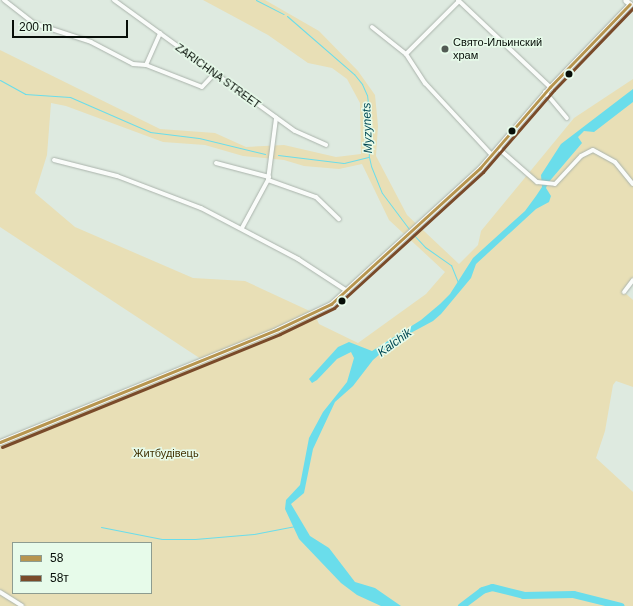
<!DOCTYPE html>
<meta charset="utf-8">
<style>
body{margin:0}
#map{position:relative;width:633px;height:606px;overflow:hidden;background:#deeae0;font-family:Arial,sans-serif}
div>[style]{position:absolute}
.green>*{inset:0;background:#e8dfb6}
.water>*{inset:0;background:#6addeb}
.stream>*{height:1px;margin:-0.5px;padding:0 0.5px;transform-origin:0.5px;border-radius:0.5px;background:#6addeb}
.river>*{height:7px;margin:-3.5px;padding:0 3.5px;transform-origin:3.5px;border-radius:3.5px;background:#6addeb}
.roads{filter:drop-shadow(0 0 1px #aab3ab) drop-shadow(0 0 1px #aab3ab)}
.minor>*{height:4px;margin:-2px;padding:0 2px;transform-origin:2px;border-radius:2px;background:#fafcfa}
.tertiary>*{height:5px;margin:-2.5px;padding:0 2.5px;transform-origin:2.5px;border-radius:2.5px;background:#fafcfa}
.bus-1>*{height:3px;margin:-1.5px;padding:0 1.5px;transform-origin:1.5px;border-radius:1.5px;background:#b7954f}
.bus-2>*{height:3px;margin:-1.5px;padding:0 1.5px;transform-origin:1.5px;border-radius:1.5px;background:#7a4b2a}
.dots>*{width:11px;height:11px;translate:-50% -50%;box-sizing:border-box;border:2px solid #e7fbea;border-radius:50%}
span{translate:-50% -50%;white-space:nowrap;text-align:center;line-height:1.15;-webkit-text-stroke:3px #e7fbea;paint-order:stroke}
.poi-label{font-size:11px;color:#070e08}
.left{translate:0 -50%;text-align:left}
.street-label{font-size:11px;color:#070e08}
.park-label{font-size:11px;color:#433305}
.water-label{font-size:12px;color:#014853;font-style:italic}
.legend{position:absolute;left:12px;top:542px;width:140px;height:52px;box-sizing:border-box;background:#e7fbea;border:1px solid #8d9c90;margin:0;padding:5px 7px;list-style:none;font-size:12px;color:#070e08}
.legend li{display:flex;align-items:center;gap:8px;height:20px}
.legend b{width:20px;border:1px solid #8d9c90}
.scale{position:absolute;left:12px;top:20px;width:116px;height:18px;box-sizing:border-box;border:2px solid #070e08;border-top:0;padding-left:5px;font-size:12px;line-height:14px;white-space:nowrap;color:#070e08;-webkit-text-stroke:3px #e7fbea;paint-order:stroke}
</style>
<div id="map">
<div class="green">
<i style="clip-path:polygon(evenodd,203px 0,265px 0,319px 31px,358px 71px,375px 95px,378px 126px,376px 156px,407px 215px,459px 264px,478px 245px,481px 231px,574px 118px,633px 79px,633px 280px,624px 292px,633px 300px,633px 387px,616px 381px,613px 385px,605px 431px,596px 458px,633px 492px,633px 606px,0 606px,0 441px,201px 359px,0 227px,0 50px,160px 129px,215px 133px,246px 147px,284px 145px,336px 157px,361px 154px,360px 103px,347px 79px,332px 68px,308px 63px,268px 35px,203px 0,51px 103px,66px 106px,163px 142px,205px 145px,243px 156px,284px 160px,304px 166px,339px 169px,362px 164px,389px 220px,445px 272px,426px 294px,358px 343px,319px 324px,314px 313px,245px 281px,193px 278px,75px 227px,35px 193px,47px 155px,51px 103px,203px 0,13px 543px,151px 543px,151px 593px,13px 593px,13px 543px)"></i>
</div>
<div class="water">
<i style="clip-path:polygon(633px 89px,633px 102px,594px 132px,584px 131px,578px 137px,582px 143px,548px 183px,546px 188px,551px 196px,549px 202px,536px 209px,476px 264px,471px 278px,441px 314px,433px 321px,394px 342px,373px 360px,353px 386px,335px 402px,313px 449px,304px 493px,291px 504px,310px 536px,329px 548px,355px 582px,375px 588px,401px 606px,381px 606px,357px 595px,341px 583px,299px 539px,285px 509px,286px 500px,300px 485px,309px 438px,323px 412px,347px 382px,354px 358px,351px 352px,337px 359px,317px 380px,312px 383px,309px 379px,338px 347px,349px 342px,372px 351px,421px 320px,440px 304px,450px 294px,473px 258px,525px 211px,536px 196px,542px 187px,541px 175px,561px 144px)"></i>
</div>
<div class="stream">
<i style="left:256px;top:0;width:31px;rotate:27deg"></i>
<i style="left:287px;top:16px;width:89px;rotate:40.9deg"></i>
<i style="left:354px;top:74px;width:13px;rotate:51deg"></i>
<i style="left:362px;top:84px;width:12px;rotate:66deg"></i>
<i style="left:367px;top:95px;width:26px;rotate:83deg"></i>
<i style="left:370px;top:121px;width:36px;rotate:92deg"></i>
<i style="left:369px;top:157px;width:9px;rotate:77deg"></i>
<i style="left:371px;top:166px;width:29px;rotate:68deg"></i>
<i style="left:382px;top:193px;width:45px;rotate:53.1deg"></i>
<i style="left:0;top:80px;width:29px;rotate:29deg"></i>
<i style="left:25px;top:94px;width:45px;rotate:3.8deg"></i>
<i style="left:70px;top:97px;width:87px;rotate:23.6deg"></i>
<i style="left:150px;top:132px;width:49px;rotate:7deg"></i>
<i style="left:199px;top:138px;width:68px;rotate:13.6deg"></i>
<i style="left:278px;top:155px;width:66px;rotate:6.9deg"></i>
<i style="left:344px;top:163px;width:25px;rotate:-14deg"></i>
<i style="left:412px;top:233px;width:19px;rotate:47deg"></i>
<i style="left:425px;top:247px;width:32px;rotate:35deg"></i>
<i style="left:451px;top:265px;width:18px;rotate:68deg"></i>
<i style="left:101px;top:527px;width:62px;rotate:11.1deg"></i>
<i style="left:162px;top:539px;width:33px"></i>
<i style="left:195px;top:539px;width:59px;rotate:-4.8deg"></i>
<i style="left:254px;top:534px;width:42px;rotate:-11deg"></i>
</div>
<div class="river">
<i style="left:461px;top:606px;width:26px;rotate:-37deg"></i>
<i style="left:482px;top:590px;width:10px;rotate:-17deg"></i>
<i style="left:492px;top:587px;width:32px;rotate:14deg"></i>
<i style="left:523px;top:595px;width:50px;rotate:-1.1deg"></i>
<i style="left:573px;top:594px;width:49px;rotate:14deg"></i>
</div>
<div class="roads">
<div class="minor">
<i style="left:4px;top:0;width:37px;rotate:38deg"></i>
<i style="left:33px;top:23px;width:61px;rotate:18.1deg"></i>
<i style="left:91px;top:42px;width:47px;rotate:27.6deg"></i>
<i style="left:133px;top:64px;width:13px;rotate:4deg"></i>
<i style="left:146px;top:65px;width:60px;rotate:21.4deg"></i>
<i style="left:202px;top:87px;width:18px;rotate:-47deg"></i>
<i style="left:114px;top:0;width:223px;rotate:35.9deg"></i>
<i style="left:295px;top:131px;width:34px;rotate:24deg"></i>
<i style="left:458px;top:0;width:127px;rotate:43.4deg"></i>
<i style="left:372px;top:27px;width:43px;rotate:38.5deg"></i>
<i style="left:406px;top:54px;width:35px;rotate:57deg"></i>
<i style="left:425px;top:83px;width:98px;rotate:47.1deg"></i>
<i style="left:406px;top:54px;width:75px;rotate:-45deg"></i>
<i style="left:146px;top:65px;width:35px;rotate:-66deg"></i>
<i style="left:545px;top:92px;width:34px;rotate:50deg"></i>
<i style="left:498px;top:148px;width:52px;rotate:41.1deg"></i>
<i style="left:537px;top:182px;width:18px;rotate:6deg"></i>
<i style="left:555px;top:184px;width:38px;rotate:-47deg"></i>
<i style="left:581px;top:156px;width:13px;rotate:-27deg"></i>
<i style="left:593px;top:150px;width:25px;rotate:29deg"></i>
<i style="left:615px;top:162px;width:28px;rotate:51deg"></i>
<i style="left:54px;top:160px;width:65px;rotate:14.3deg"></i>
<i style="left:117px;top:176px;width:90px;rotate:20.9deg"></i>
<i style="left:201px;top:208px;width:110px;rotate:27.7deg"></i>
<i style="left:298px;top:259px;width:59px;rotate:33.1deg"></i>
<i style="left:216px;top:163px;width:55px;rotate:14.8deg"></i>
<i style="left:268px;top:180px;width:51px;rotate:19.5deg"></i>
<i style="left:316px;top:197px;width:32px;rotate:44deg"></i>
<i style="left:242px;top:228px;width:55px;rotate:-61.6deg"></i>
<i style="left:268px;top:180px;width:63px;rotate:-82.6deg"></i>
<i style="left:624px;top:292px;width:15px;rotate:-53deg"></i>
<i style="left:0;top:592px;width:26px;rotate:32deg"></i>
</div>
<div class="tertiary">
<i style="left:0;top:442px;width:300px;rotate:-22.1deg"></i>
<i style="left:278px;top:329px;width:59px;rotate:-25.3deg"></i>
<i style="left:331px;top:304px;width:202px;rotate:-42.4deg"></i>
<i style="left:480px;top:168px;width:107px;rotate:-49.2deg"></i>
<i style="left:550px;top:87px;width:115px;rotate:-46.1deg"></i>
<i style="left:630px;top:4px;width:6px;rotate:-141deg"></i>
</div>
</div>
<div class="bus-1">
<i style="left:0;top:442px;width:300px;rotate:-22.1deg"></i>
<i style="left:278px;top:329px;width:59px;rotate:-25.3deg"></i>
<i style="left:331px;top:304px;width:202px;rotate:-42.4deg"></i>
<i style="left:480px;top:168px;width:107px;rotate:-49.2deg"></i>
<i style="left:550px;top:87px;width:115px;rotate:-46.1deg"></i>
</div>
<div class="bus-2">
<i style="left:2px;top:447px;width:300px;rotate:-22.1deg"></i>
<i style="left:280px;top:334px;width:60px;rotate:-25.7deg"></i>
<i style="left:334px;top:308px;width:202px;rotate:-42.4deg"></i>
<i style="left:483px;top:172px;width:108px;rotate:-49.1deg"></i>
<i style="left:554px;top:90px;width:114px;rotate:-46.1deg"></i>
</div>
<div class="dots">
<i style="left:445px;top:49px;background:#525b54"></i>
<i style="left:569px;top:74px;background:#070e08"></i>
<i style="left:512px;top:131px;background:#070e08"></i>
<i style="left:342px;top:301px;background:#070e08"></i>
</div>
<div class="poi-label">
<span class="left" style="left:453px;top:49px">Свято-Ильинский<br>храм</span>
</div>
<div class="street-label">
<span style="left:218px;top:76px;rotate:36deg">ZARICHNA STREET</span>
</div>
<div class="park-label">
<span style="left:166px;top:453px">Житбудівець</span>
</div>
<div class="water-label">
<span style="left:368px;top:128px;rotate:-92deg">Myzynets</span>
<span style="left:395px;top:343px;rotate:-36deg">Kalchik</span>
</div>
<ul class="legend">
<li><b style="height:5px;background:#b7954f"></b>58</li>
<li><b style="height:5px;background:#7a4b2a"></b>58т</li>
</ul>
<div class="scale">200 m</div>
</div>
